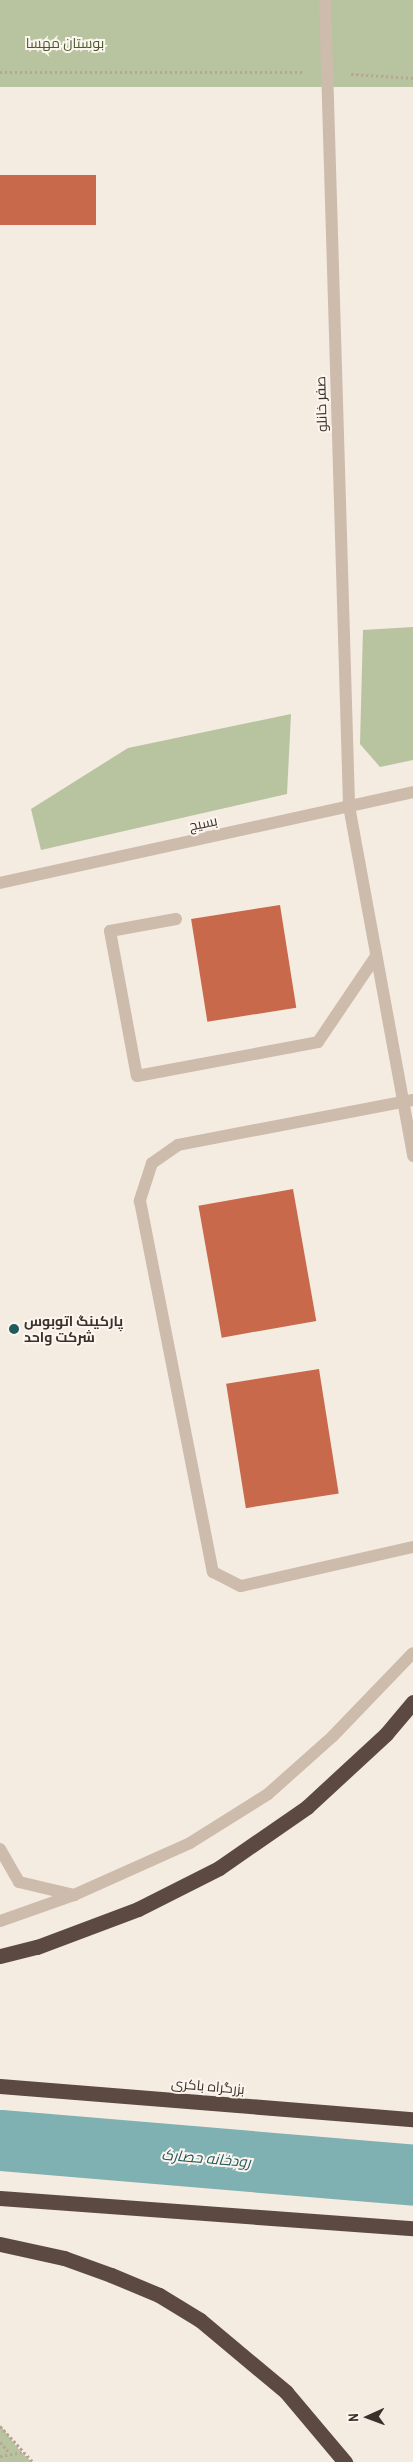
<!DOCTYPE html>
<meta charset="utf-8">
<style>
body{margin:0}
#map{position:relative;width:413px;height:2462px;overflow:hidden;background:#f4ebe1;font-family:"Archivo Narrow",Cairo,sans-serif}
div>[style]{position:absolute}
.green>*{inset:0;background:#b8c4a0;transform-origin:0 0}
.river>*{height:61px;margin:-30.5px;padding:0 30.5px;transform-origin:30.5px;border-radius:30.5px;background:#7fb0b2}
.building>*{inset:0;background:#c8694b;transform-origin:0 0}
.path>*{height:3px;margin-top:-1.5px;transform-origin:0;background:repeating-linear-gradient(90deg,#b9a596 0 2.5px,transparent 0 5px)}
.lane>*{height:12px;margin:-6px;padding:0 6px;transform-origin:6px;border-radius:6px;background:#cdbbac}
.street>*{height:12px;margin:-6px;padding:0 6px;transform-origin:6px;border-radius:6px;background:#cdbbac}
.highway>*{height:15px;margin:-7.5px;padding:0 7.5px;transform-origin:7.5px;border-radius:7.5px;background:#5c4a42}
.dots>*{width:14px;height:14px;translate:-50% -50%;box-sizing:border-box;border:2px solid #fbf5ee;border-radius:50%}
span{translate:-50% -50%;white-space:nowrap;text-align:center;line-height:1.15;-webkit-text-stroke:4px #fbf5ee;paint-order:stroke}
.park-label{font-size:14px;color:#4a5a2e}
.street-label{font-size:14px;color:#3b302b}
.poi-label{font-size:14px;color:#3b302b;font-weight:700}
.left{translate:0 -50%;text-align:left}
.water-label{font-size:15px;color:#1f5a5e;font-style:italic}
.north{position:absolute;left:343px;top:2392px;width:50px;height:50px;-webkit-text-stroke:4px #fbf5ee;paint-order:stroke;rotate:268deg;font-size:14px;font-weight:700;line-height:20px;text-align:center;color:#3b302b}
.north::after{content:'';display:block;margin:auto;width:18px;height:22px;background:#3b302b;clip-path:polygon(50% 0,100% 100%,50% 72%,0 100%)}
</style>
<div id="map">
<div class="green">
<i style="left:0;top:0;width:413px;height:87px"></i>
<i style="clip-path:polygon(413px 627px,413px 760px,380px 767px,360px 744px,363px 630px)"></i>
<i style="clip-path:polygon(291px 714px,287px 794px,41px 850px,31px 809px,128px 748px)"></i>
<i style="clip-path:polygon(0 2425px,20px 2451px,32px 2462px,0 2462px)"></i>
</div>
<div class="river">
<i style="left:0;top:2140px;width:414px;rotate:4.8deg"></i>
</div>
<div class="building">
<i style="left:0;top:175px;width:96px;height:50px"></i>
<i style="left:280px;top:905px;width:104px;height:90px;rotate:81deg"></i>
<i style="left:293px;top:1189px;width:134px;height:96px;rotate:80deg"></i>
<i style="left:319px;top:1369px;width:126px;height:94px;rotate:81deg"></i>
</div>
<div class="path">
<i style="left:0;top:72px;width:303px"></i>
<i style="left:351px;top:74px;width:62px;rotate:3.7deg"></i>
<i style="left:0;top:2426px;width:49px;rotate:47.5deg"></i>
<i style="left:0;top:2442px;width:12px;rotate:48deg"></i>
<i style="left:0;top:2456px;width:22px;rotate:-10deg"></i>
</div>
<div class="lane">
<i style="left:349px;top:806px;width:356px;rotate:79.6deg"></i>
<i style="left:176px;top:919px;width:67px;rotate:169.7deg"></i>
<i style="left:110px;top:931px;width:147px;rotate:79.5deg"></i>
<i style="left:137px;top:1076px;width:184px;rotate:-10.6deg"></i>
<i style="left:318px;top:1042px;width:104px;rotate:-56deg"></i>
<i style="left:413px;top:1100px;width:239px;rotate:169.2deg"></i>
<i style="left:178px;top:1145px;width:32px;rotate:145deg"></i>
<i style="left:152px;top:1163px;width:40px;rotate:108deg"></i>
<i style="left:140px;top:1201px;width:378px;rotate:78.9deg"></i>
<i style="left:213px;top:1572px;width:31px;rotate:27deg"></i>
<i style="left:241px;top:1586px;width:176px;rotate:-12.8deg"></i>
<i style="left:0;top:1849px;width:38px;rotate:60deg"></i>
<i style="left:19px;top:1882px;width:57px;rotate:13.3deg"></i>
<i style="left:0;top:1921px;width:78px;rotate:-19.4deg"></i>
<i style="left:74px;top:1895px;width:127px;rotate:-24.1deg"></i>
<i style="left:190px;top:1843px;width:92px;rotate:-32.1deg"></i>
<i style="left:268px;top:1794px;width:87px;rotate:-41.7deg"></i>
<i style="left:333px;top:1736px;width:115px;rotate:-46.1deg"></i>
</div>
<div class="street">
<i style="left:325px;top:0;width:806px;rotate:88.29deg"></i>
<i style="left:0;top:883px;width:423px;rotate:-12.4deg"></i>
</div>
<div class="highway">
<i style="left:0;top:1956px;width:38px;rotate:-14deg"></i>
<i style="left:37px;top:1947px;width:108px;rotate:-20.6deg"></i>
<i style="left:138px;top:1909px;width:91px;rotate:-26.8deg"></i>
<i style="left:219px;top:1868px;width:107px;rotate:-34.7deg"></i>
<i style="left:307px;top:1807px;width:108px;rotate:-42.7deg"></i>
<i style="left:386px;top:1734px;width:42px;rotate:-49.8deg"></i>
<i style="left:0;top:2086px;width:414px;rotate:4.6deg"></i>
<i style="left:0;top:2198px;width:414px;rotate:4.2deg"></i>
<i style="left:0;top:2244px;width:66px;rotate:12.3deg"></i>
<i style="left:64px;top:2258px;width:50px;rotate:19.9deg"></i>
<i style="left:111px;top:2275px;width:52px;rotate:22.6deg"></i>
<i style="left:159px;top:2295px;width:48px;rotate:31.4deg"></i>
<i style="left:200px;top:2320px;width:112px;rotate:39.9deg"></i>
<i style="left:286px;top:2392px;width:92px;rotate:49.9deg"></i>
</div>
<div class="dots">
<i style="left:14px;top:1329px;background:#1f5a5e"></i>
</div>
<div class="park-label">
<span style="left:65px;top:43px">بوستان مهسا</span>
</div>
<div class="street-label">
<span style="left:321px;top:404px;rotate:-92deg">صفر خانلو</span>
<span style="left:203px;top:823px;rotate:-12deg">بسیج</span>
<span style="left:208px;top:2086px;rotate:5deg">بزرگراه باکری</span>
</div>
<div class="poi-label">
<span class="left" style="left:24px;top:1329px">پارکینگ اتوبوس<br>شرکت واحد</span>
</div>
<div class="water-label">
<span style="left:206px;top:2158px;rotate:5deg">رودخانه حصارک</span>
</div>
<div class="north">N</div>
</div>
